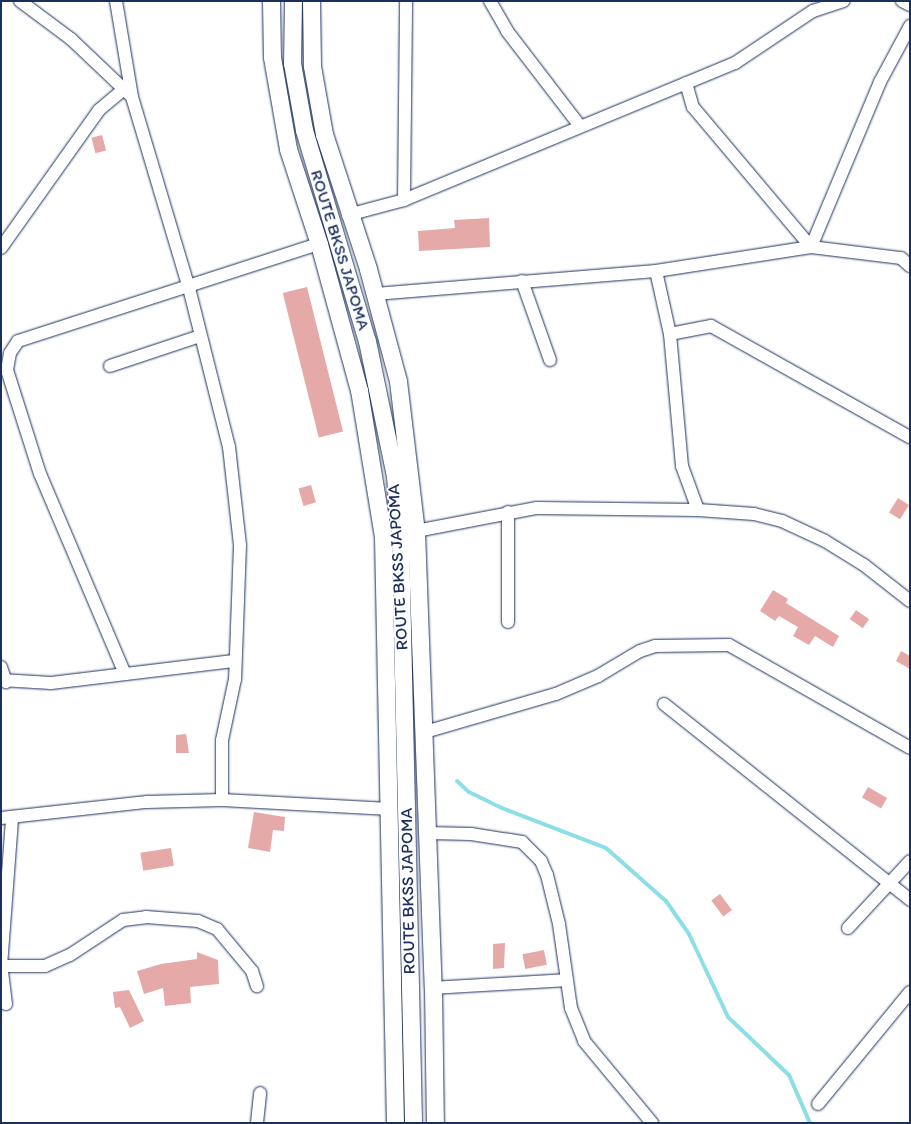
<!DOCTYPE html>
<style>
body{margin:0}
#map{position:relative;width:911px;height:1124px;overflow:hidden;background:#fff;font-family:Itim,sans-serif}
div>[style]{position:absolute}
.stream>*{height:4px;margin:-2px;padding:0 2px;transform-origin:2px;border-radius:2px;background:#8ddee7}
.building>*{inset:0;background:#e5aaa8;transform-origin:0 0}
.roads{filter:drop-shadow(0 0 1px #1b2f5e) drop-shadow(0 0 1px #1b2f5e)}
.street>*{height:12px;margin:-6px;padding:0 6px;transform-origin:6px;border-radius:6px;background:#fff}
.secondary>*{height:17px;margin:-8.5px;padding:0 8.5px;transform-origin:8.5px;border-radius:8.5px;background:#fff}
span{translate:-50% -50%;white-space:nowrap;text-align:center;line-height:1.15;-webkit-text-stroke:3.5px #fff;paint-order:stroke}
.street-label{font-size:17px;color:#1b2f5e}
.frame{position:absolute;inset:0;border:2px solid #1b2f5e;pointer-events:none}
</style>
<div id="map">
<div class="stream">
<i style="left:457px;top:781px;width:16px;rotate:43deg"></i>
<i style="left:469px;top:792px;width:37px;rotate:26deg"></i>
<i style="left:502px;top:808px;width:111px;rotate:21deg"></i>
<i style="left:606px;top:848px;width:80px;rotate:41.5deg"></i>
<i style="left:666px;top:901px;width:40px;rotate:55.1deg"></i>
<i style="left:689px;top:934px;width:92px;rotate:64.8deg"></i>
<i style="left:728px;top:1017px;width:84px;rotate:43.6deg"></i>
<i style="left:789px;top:1075px;width:52px;rotate:66.4deg"></i>
</div>
<div class="building">
<i style="left:102px;top:135px;width:16px;height:11px;rotate:75deg"></i>
<i style="clip-path:polygon(489px 218px,490px 247px,419px 251px,418px 231px,455px 228px,454px 220px)"></i>
<i style="left:307px;top:287px;width:149px;height:25px;rotate:76deg"></i>
<i style="left:311px;top:485px;width:18px;height:13px;rotate:74deg"></i>
<i style="left:898px;top:498px;width:13px;height:17px;rotate:32deg"></i>
<i style="clip-path:polygon(773px 590px,788px 599px,786px 603px,839px 636px,833px 647px,815px 636px,809px 645px,793px 636px,798px 627px,779px 616px,775px 621px,760px 611px)"></i>
<i style="left:856px;top:610px;width:16px;height:11px;rotate:35deg"></i>
<i style="clip-path:polygon(901px 651px,910px 656px,910px 669px,896px 661px)"></i>
<i style="clip-path:polygon(186px 734px,189px 753px,176px 753px,176px 735px)"></i>
<i style="left:868px;top:787px;width:22px;height:12px;rotate:30deg"></i>
<i style="clip-path:polygon(254px 812px,285px 817px,284px 831px,273px 830px,270px 852px,248px 848px)"></i>
<i style="left:171px;top:848px;width:18px;height:31px;rotate:81deg"></i>
<i style="left:720px;top:894px;width:20px;height:11px;rotate:53deg"></i>
<i style="clip-path:polygon(505px 943px,504px 968px,493px 969px,493px 944px)"></i>
<i style="left:544px;top:950px;width:15px;height:22px;rotate:79deg"></i>
<i style="clip-path:polygon(197px 952px,218px 960px,219px 984px,190px 987px,191px 1003px,165px 1006px,163px 988px,144px 994px,137px 971px,161px 964px,197px 959px)"></i>
<i style="clip-path:polygon(129px 990px,144px 1021px,130px 1028px,120px 1007px,115px 1008px,113px 992px)"></i>
</div>
<div class="roads">
<div class="street">
<i style="left:20px;top:1px;width:64px;rotate:36.7deg"></i>
<i style="left:71px;top:39px;width:81px;rotate:43.5deg"></i>
<i style="left:116px;top:1px;width:97px;rotate:80.5deg"></i>
<i style="left:132px;top:97px;width:199px;rotate:73.4deg"></i>
<i style="left:189px;top:288px;width:164px;rotate:75.9deg"></i>
<i style="left:229px;top:447px;width:99px;rotate:83.6deg"></i>
<i style="left:240px;top:545px;width:134px;rotate:92.1deg"></i>
<i style="left:235px;top:679px;width:62px;rotate:102deg"></i>
<i style="left:222px;top:740px;width:60px;rotate:90deg"></i>
<i style="left:490px;top:1px;width:34px;rotate:60deg"></i>
<i style="left:507px;top:31px;width:120px;rotate:52.5deg"></i>
<i style="left:902px;top:1px;width:9px;rotate:27deg"></i>
<i style="left:686px;top:83px;width:25px;rotate:74deg"></i>
<i style="left:693px;top:107px;width:183px;rotate:49.9deg"></i>
<i style="left:811px;top:247px;width:179px;rotate:-67.3deg"></i>
<i style="left:880px;top:82px;width:64px;rotate:-61.8deg"></i>
<i style="left:404px;top:200px;width:199px;rotate:-89.4deg"></i>
<i style="left:348px;top:215px;width:58px;rotate:-15deg"></i>
<i style="left:404px;top:200px;width:358px;rotate:-22.5deg"></i>
<i style="left:735px;top:63px;width:94px;rotate:-33.7deg"></i>
<i style="left:813px;top:11px;width:32px;rotate:-18deg"></i>
<i style="left:1px;top:248px;width:169px;rotate:-54.6deg"></i>
<i style="left:99px;top:110px;width:34px;rotate:-40deg"></i>
<i style="left:656px;top:271px;width:65px;rotate:77.5deg"></i>
<i style="left:670px;top:334px;width:133px;rotate:84.8deg"></i>
<i style="left:682px;top:466px;width:47px;rotate:70deg"></i>
<i style="left:522px;top:281px;width:84px;rotate:70.5deg"></i>
<i style="left:375px;top:294px;width:282px;rotate:-4.7deg"></i>
<i style="left:656px;top:271px;width:157px;rotate:-8.8deg"></i>
<i style="left:811px;top:247px;width:91px;rotate:7deg"></i>
<i style="left:901px;top:258px;width:12px;rotate:42deg"></i>
<i style="left:670px;top:334px;width:42px;rotate:-11deg"></i>
<i style="left:711px;top:326px;width:228px;rotate:29.2deg"></i>
<i style="left:110px;top:366px;width:95px;rotate:-18.4deg"></i>
<i style="left:416px;top:531px;width:123px;rotate:-10.8deg"></i>
<i style="left:537px;top:508px;width:161px;rotate:0.7deg"></i>
<i style="left:698px;top:510px;width:56px;rotate:4.1deg"></i>
<i style="left:754px;top:514px;width:29px;rotate:14deg"></i>
<i style="left:782px;top:521px;width:47px;rotate:24.9deg"></i>
<i style="left:825px;top:541px;width:46px;rotate:31.6deg"></i>
<i style="left:864px;top:565px;width:58px;rotate:38deg"></i>
<i style="left:508px;top:622px;width:110px;rotate:-90deg"></i>
<i style="left:1px;top:667px;width:16px;rotate:72deg"></i>
<i style="left:125px;top:674px;width:217px;rotate:-113deg"></i>
<i style="left:40px;top:474px;width:109px;rotate:-107.6deg"></i>
<i style="left:7px;top:370px;width:17px;rotate:-80deg"></i>
<i style="left:10px;top:353px;width:14px;rotate:-56deg"></i>
<i style="left:18px;top:341px;width:316px;rotate:-17.9deg"></i>
<i style="left:1px;top:680px;width:50px;rotate:3.4deg"></i>
<i style="left:51px;top:683px;width:184px;rotate:-6.9deg"></i>
<i style="left:664px;top:704px;width:315px;rotate:38.5deg"></i>
<i style="left:425px;top:732px;width:136px;rotate:-16.2deg"></i>
<i style="left:556px;top:694px;width:46px;rotate:-23.2deg"></i>
<i style="left:598px;top:676px;width:49px;rotate:-30.8deg"></i>
<i style="left:640px;top:651px;width:16px;rotate:-18deg"></i>
<i style="left:655px;top:646px;width:74px;rotate:-0.8deg"></i>
<i style="left:729px;top:645px;width:208px;rotate:29.6deg"></i>
<i style="left:1px;top:818px;width:147px;rotate:-6.3deg"></i>
<i style="left:147px;top:802px;width:75px;rotate:-1.5deg"></i>
<i style="left:222px;top:800px;width:168px;rotate:3.1deg"></i>
<i style="left:428px;top:833px;width:43px;rotate:1.3deg"></i>
<i style="left:471px;top:834px;width:52px;rotate:8.9deg"></i>
<i style="left:522px;top:842px;width:27px;rotate:45deg"></i>
<i style="left:541px;top:861px;width:15px;rotate:67deg"></i>
<i style="left:547px;top:875px;width:50px;rotate:76.2deg"></i>
<i style="left:559px;top:924px;width:85px;rotate:81.9deg"></i>
<i style="left:571px;top:1008px;width:35px;rotate:68deg"></i>
<i style="left:584px;top:1041px;width:107px;rotate:50.3deg"></i>
<i style="left:848px;top:928px;width:91px;rotate:-47.2deg"></i>
<i style="left:1px;top:966px;width:44px"></i>
<i style="left:45px;top:966px;width:27px;rotate:-24deg"></i>
<i style="left:70px;top:955px;width:64px;rotate:-33.4deg"></i>
<i style="left:123px;top:920px;width:23px;rotate:-7deg"></i>
<i style="left:146px;top:917px;width:52px;rotate:4.4deg"></i>
<i style="left:198px;top:921px;width:21px;rotate:23deg"></i>
<i style="left:217px;top:929px;width:55px;rotate:50.2deg"></i>
<i style="left:252px;top:971px;width:16px;rotate:72deg"></i>
<i style="left:433px;top:988px;width:134px;rotate:-3.4deg"></i>
<i style="left:6px;top:1004px;width:38px;rotate:-97deg"></i>
<i style="left:1px;top:966px;width:147px;rotate:-85.7deg"></i>
<i style="left:818px;top:1104px;width:145px;rotate:-50.6deg"></i>
<i style="left:257px;top:1123px;width:30px;rotate:-84deg"></i>
</div>
<div class="secondary">
<i style="left:271px;top:1px;width:56px;rotate:89deg"></i>
<i style="left:272px;top:57px;width:93px;rotate:80.1deg"></i>
<i style="left:288px;top:149px;width:100px;rotate:71.9deg"></i>
<i style="left:319px;top:244px;width:151px;rotate:74.7deg"></i>
<i style="left:359px;top:390px;width:149px;rotate:80.7deg"></i>
<i style="left:383px;top:537px;width:586px;rotate:88.83deg"></i>
<i style="left:293px;top:1px;width:62px;rotate:90.9deg"></i>
<i style="left:292px;top:63px;width:68px;rotate:79.8deg"></i>
<i style="left:304px;top:130px;width:220px;rotate:73.4deg"></i>
<i style="left:367px;top:341px;width:138px;rotate:78.3deg"></i>
<i style="left:395px;top:476px;width:63px;rotate:85.5deg"></i>
<i style="left:400px;top:539px;width:584px;rotate:88.72deg"></i>
<i style="left:311px;top:1px;width:65px;rotate:89.1deg"></i>
<i style="left:312px;top:66px;width:69px;rotate:80deg"></i>
<i style="left:324px;top:134px;width:142px;rotate:71.9deg"></i>
<i style="left:368px;top:269px;width:116px;rotate:75deg"></i>
<i style="left:398px;top:381px;width:151px;rotate:83.2deg"></i>
<i style="left:416px;top:531px;width:457px;rotate:87.9deg"></i>
<i style="left:433px;top:988px;width:135px;rotate:89.2deg"></i>
</div>
</div>
<div class="street-label">
<span style="left:340px;top:250px;rotate:73deg">ROUTE BKSS JAPOMA</span>
<span style="left:398px;top:567px;rotate:-93deg">ROUTE BKSS JAPOMA</span>
<span style="left:408px;top:891px;rotate:-91deg">ROUTE BKSS JAPOMA</span>
</div>
<div class="frame"></div>
</div>
